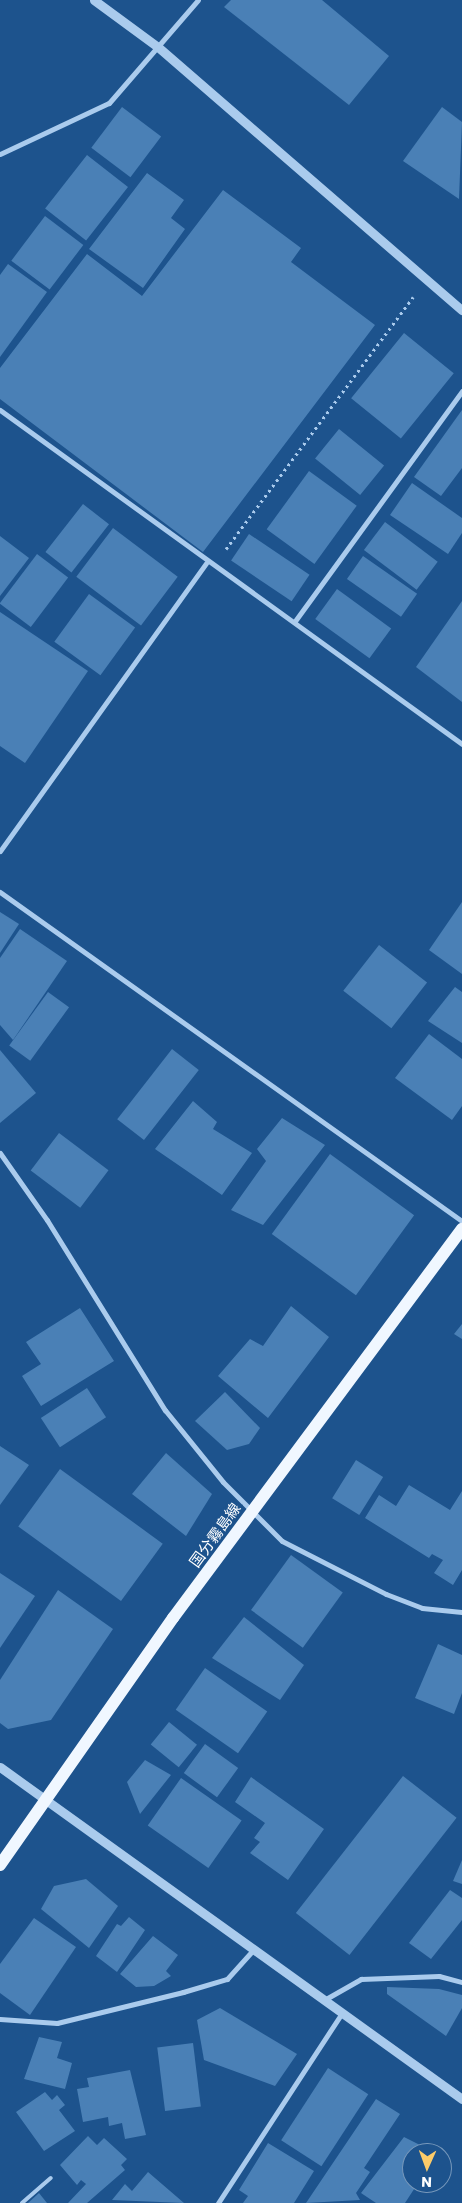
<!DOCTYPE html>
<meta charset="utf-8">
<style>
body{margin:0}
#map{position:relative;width:462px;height:2203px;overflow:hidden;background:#1d538d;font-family:Poppins,"Noto Sans JP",sans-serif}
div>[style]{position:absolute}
.building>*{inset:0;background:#4a80b6;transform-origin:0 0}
.path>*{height:3px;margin-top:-1.5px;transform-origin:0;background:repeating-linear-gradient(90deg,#aacbed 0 2.5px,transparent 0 6.5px)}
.service>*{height:4px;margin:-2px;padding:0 2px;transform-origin:2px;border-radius:2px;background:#aacbed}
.minor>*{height:5px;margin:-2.5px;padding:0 2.5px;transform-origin:2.5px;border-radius:2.5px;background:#aacbed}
.tertiary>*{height:9px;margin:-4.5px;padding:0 4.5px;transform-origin:4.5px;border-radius:4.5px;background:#aacbed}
.primary>*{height:12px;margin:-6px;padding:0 6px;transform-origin:6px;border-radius:6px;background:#f0f7ff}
span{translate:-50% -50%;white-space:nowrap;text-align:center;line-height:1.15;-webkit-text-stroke:4.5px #1d538d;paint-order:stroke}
.street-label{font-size:15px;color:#fff}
.north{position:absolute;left:402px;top:2143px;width:50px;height:50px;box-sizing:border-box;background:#1d538d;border:1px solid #7798bb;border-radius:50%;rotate:182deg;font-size:14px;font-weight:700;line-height:20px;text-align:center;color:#fff}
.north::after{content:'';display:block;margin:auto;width:18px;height:22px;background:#fccb69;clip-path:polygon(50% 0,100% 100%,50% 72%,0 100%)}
</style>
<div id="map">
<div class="building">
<i style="clip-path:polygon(231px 0,322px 0,389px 56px,349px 105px,224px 7px)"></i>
<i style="left:122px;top:107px;width:49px;height:51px;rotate:37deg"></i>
<i style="clip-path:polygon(442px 107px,462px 122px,459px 199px,403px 161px)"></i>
<i style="left:87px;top:155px;width:52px;height:68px;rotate:38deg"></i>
<i style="clip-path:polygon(147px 173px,184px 200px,171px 218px,185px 229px,143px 288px,89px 249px)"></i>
<i style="clip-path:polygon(223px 190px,301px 248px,291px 262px,375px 325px,203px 552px,0 399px,0 368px,87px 254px,142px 296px)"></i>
<i style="left:45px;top:216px;width:48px;height:56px;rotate:37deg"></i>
<i style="clip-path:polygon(8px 264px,47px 292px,0 357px,0 275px)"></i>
<i style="left:404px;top:333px;width:64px;height:84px;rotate:39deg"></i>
<i style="clip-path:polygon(462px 410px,462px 468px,441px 496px,414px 477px)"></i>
<i style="left:339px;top:429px;width:58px;height:38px;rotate:39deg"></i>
<i style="left:309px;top:471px;width:59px;height:72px;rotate:36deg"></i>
<i style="clip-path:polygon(412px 483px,462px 518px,462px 533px,448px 554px,390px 515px)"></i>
<i style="left:83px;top:504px;width:33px;height:61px;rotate:38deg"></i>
<i style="left:385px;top:522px;width:66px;height:35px;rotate:37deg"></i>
<i style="left:113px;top:528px;width:81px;height:61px;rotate:37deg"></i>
<i style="left:249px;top:534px;width:73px;height:32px;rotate:34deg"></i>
<i style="clip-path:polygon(0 536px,29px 558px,0 596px)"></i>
<i style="left:37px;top:554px;width:39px;height:62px;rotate:37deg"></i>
<i style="left:363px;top:556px;width:66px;height:28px;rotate:35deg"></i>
<i style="left:337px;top:589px;width:67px;height:37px;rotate:36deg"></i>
<i style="left:89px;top:594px;width:57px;height:59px;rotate:36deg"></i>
<i style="clip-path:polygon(462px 601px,462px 702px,416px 667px)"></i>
<i style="clip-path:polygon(0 612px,88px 671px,25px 763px,0 746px)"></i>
<i style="clip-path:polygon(462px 902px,462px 974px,429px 950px)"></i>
<i style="clip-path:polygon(0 912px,19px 924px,0 953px)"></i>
<i style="clip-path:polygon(20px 929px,67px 961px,13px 1040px,0 1025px,0 958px)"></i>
<i style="left:379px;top:945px;width:61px;height:58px;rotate:38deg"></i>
<i style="clip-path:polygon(455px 987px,462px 992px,462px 1043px,428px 1021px)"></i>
<i style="left:48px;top:992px;width:26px;height:66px;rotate:36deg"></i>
<i style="clip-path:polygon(429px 1034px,462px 1059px,462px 1106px,452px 1120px,395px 1078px)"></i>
<i style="left:172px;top:1049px;width:34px;height:89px;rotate:38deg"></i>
<i style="clip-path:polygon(0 1050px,36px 1093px,0 1123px)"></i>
<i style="clip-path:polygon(193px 1101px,217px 1122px,213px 1129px,252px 1153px,222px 1195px,155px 1149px)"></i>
<i style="clip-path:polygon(282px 1118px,325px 1145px,263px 1225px,231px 1210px,266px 1161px,257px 1149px)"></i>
<i style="left:59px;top:1133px;width:62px;height:47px;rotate:37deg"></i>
<i style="left:330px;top:1154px;width:104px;height:99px;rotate:36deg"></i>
<i style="clip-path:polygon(291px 1306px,329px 1337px,268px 1418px,218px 1376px,250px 1339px,263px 1346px)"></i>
<i style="clip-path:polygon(80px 1308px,114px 1361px,41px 1406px,22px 1376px,41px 1364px,26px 1342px)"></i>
<i style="clip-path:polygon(462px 1324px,462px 1339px,454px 1334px)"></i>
<i style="left:87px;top:1388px;width:35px;height:55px;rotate:57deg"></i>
<i style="clip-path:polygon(225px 1392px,260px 1428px,249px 1444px,227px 1450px,195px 1421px)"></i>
<i style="clip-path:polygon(0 1446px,29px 1465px,0 1505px)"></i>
<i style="clip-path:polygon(166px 1453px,212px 1494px,186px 1536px,132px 1494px)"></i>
<i style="left:356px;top:1460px;width:32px;height:45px;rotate:32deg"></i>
<i style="left:60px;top:1469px;width:127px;height:71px;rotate:36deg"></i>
<i style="clip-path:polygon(409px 1485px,450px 1510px,462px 1491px,462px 1570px,453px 1585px,434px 1573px,443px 1560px,432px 1554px,429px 1558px,365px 1518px,379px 1495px,396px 1506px)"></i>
<i style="left:291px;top:1555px;width:64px;height:68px;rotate:36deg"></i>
<i style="clip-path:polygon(0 1573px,35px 1596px,0 1648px)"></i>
<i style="clip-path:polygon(58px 1590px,113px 1629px,51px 1720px,8px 1729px,0 1723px,0 1680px)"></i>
<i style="clip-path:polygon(244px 1617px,304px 1665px,280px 1700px,212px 1658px)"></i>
<i style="clip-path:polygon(438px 1644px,462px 1655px,462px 1693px,454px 1714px,415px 1698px)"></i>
<i style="left:205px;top:1668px;width:76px;height:51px;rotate:35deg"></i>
<i style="left:169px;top:1722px;width:36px;height:29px;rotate:39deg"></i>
<i style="left:205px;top:1744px;width:41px;height:36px;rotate:36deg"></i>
<i style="clip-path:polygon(145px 1760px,171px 1775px,140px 1814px,127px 1782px)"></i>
<i style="left:403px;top:1776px;width:68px;height:174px;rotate:38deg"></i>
<i style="clip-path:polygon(251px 1777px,324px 1829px,288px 1880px,250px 1853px,260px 1842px,254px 1838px,265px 1823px,235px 1802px)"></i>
<i style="left:181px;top:1778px;width:74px;height:58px;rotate:35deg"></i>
<i style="clip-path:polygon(462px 1860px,462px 1884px,453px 1881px)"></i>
<i style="clip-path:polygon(86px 1879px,118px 1906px,89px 1948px,41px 1909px,54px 1886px)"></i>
<i style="clip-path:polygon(450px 1890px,462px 1898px,462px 1920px,431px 1959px,409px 1943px)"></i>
<i style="clip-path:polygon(129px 1917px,145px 1930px,117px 1972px,96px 1956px,117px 1924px,121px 1926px)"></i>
<i style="clip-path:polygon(34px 1918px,76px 1947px,30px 2015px,0 1993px,0 1964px)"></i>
<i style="clip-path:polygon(153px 1936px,178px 1955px,166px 1971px,171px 1976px,154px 1986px,136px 1987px,120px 1974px)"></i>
<i style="clip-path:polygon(387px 1987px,439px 1989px,462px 1995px,462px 2008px,446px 2036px,387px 1994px)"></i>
<i style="clip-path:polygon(220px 2008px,297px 2054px,275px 2086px,204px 2060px,197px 2020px)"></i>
<i style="clip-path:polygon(39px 2037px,62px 2042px,57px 2058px,72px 2063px,65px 2089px,24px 2079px)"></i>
<i style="left:193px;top:2043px;width:64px;height:36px;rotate:83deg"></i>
<i style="left:328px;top:2068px;width:48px;height:86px;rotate:33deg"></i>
<i style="clip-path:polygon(130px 2070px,146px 2135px,125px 2139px,122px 2123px,109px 2126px,108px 2117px,83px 2122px,77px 2089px,89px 2087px,87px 2078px)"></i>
<i style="clip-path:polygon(45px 2092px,52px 2100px,57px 2095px,65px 2105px,59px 2110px,75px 2131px,44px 2151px,16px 2112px)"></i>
<i style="clip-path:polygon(376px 2099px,400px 2114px,364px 2168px,370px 2172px,356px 2193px,360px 2200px,306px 2203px)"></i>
<i style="clip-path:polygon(88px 2136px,97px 2145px,104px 2138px,127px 2159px,121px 2165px,125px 2170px,87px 2203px,68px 2203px,86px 2184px,81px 2180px,77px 2185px,60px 2165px)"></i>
<i style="clip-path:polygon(404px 2137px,430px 2150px,412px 2153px,412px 2183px,418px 2183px,405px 2203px,376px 2203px,361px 2193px)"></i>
<i style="clip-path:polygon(268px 2143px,314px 2171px,294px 2203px,243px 2203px,248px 2196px,239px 2190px)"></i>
<i style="clip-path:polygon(148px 2172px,184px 2203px,112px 2200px,125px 2184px,132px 2191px)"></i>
<i style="clip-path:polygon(39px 2193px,47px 2203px,28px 2203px)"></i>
</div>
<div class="path">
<i style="left:226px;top:549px;width:314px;rotate:-53.4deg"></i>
</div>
<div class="service">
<i style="left:22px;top:2203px;width:38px;rotate:-41deg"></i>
</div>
<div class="minor">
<i style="left:0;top:154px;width:120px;rotate:-25.1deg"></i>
<i style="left:109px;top:103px;width:136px;rotate:-49.2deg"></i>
<i style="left:0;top:410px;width:570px;rotate:35.86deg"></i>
<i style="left:295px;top:621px;width:284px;rotate:-54deg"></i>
<i style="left:0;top:851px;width:354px;rotate:-54.4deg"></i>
<i style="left:0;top:892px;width:567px;rotate:35.46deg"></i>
<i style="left:0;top:1153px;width:82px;rotate:55deg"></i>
<i style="left:47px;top:1220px;width:224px;rotate:58.2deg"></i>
<i style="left:165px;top:1410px;width:92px;rotate:51.1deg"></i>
<i style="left:223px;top:1482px;width:83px;rotate:45deg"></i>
<i style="left:282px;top:1541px;width:117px;rotate:27deg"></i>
<i style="left:386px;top:1594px;width:39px;rotate:21deg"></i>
<i style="left:422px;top:1608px;width:40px;rotate:5.7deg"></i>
<i style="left:324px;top:2000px;width:43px;rotate:-29.6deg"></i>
<i style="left:361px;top:1979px;width:78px;rotate:-2.2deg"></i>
<i style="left:439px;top:1976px;width:24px;rotate:15deg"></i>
<i style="left:0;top:2019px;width:57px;rotate:4deg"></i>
<i style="left:57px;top:2023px;width:130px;rotate:-13.8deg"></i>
<i style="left:183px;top:1992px;width:46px;rotate:-16.5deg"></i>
<i style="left:227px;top:1979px;width:39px;rotate:-48deg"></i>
<i style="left:218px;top:2203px;width:225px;rotate:-56.9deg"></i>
</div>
<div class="tertiary">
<i style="left:94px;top:0;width:79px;rotate:36.3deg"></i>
<i style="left:158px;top:47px;width:402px;rotate:40.9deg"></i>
<i style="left:0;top:1767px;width:569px;rotate:35.7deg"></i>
</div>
<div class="primary">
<i style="left:0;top:1865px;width:302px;rotate:-55deg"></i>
<i style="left:173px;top:1618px;width:485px;rotate:-53.4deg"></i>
</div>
<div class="street-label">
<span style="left:215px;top:1535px;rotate:-54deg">国分霧島線</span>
</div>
<div class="north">N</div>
</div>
